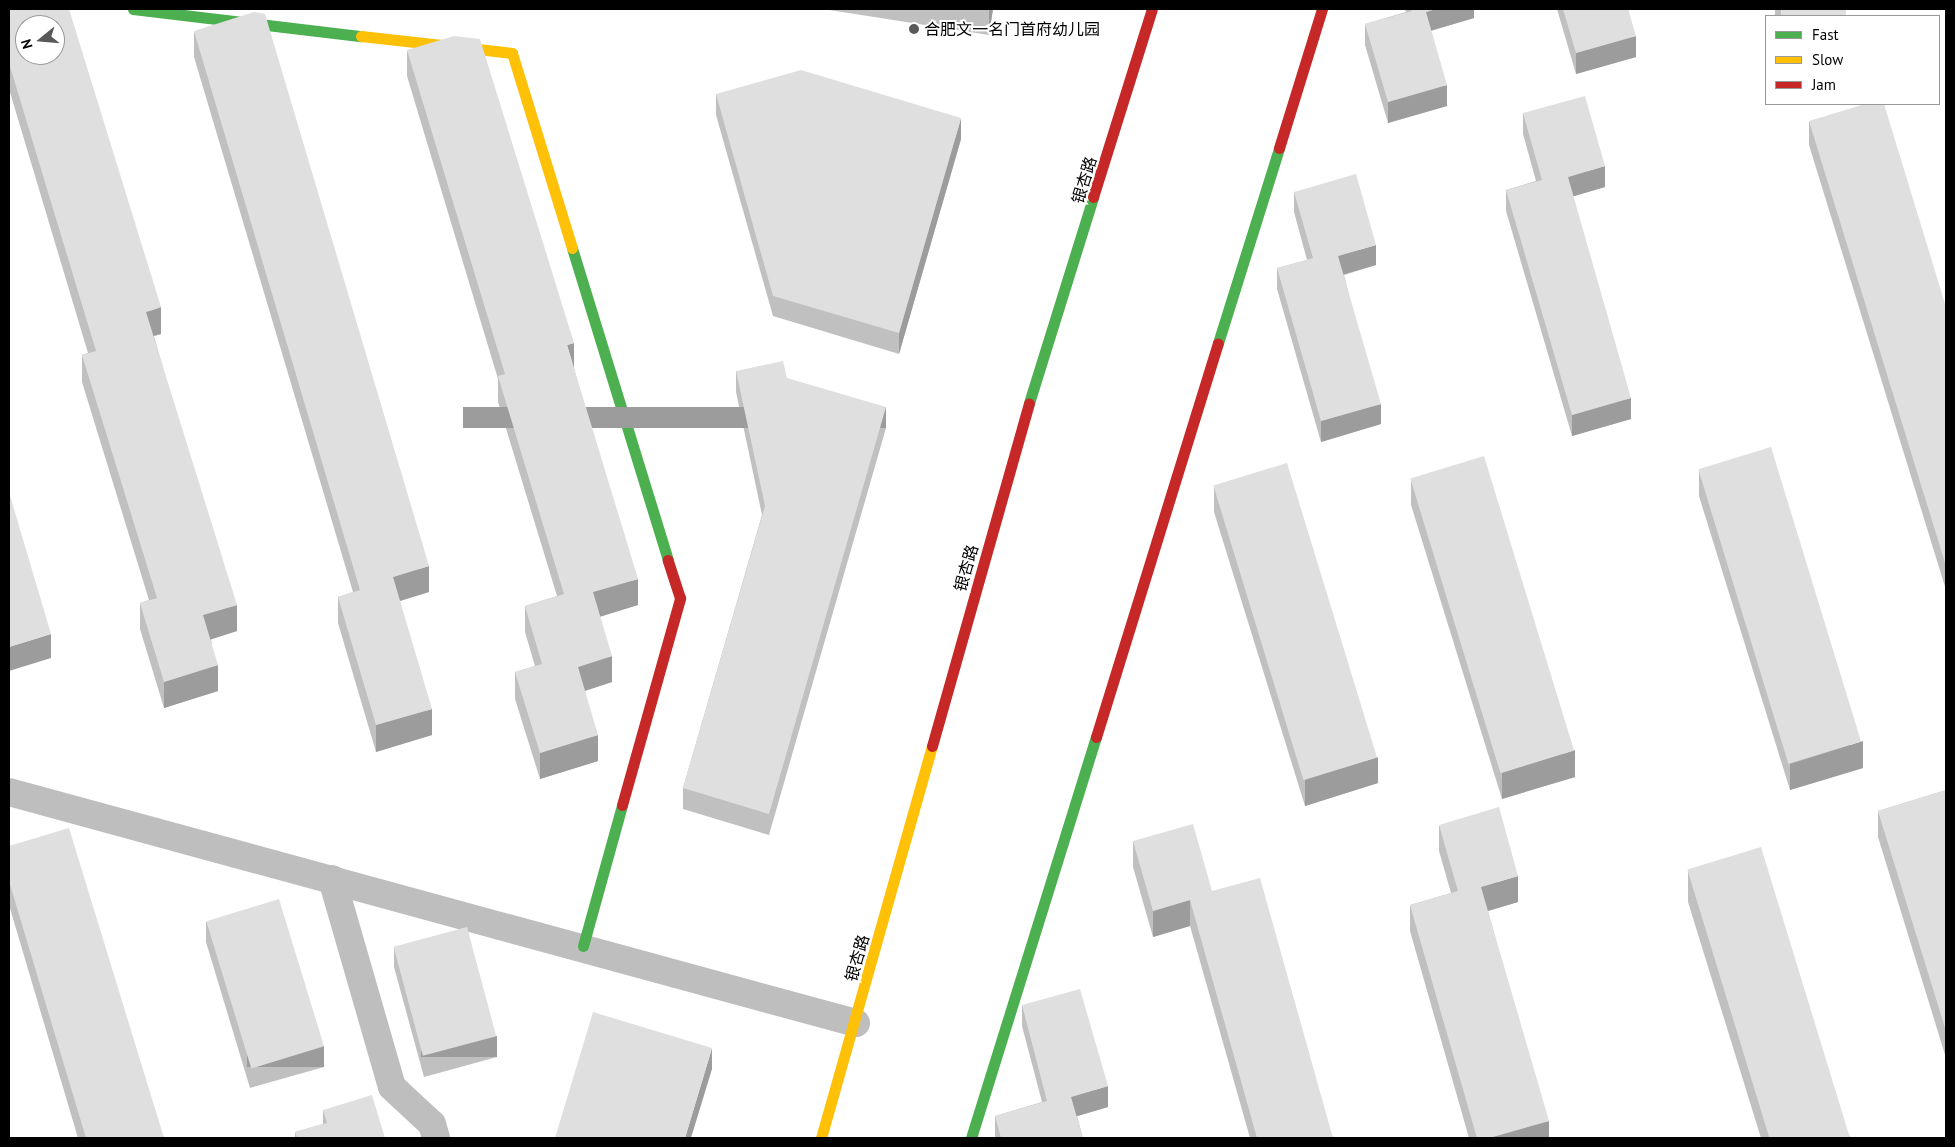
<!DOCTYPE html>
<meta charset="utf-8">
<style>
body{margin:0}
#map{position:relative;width:1955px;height:1147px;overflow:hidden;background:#fff;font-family:"PT Sans","Noto Sans SC",sans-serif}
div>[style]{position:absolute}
.street>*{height:28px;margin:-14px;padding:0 14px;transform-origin:14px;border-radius:14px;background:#bebebe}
.fast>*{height:11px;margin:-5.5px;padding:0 5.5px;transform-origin:5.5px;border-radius:5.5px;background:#4caf50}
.slow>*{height:11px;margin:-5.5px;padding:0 5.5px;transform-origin:5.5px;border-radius:5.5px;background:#ffc107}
.jam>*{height:11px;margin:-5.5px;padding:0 5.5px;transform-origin:5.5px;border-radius:5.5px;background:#c62828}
.wall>*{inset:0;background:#c0c0c0;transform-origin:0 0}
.shaded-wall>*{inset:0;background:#9c9c9c;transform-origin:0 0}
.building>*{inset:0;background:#dfdfdf;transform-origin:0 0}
.dots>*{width:14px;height:14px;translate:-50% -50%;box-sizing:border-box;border:2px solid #fff;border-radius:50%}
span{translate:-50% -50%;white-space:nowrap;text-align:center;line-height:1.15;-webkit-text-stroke:4px #fff;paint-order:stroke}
.poi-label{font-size:16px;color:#000}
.left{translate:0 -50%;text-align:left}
.street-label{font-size:16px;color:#000}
.frame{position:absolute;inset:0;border:10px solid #000;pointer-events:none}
.legend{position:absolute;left:1765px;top:15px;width:175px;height:90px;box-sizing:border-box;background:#fff;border:1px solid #999;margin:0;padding:6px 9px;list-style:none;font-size:15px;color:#000}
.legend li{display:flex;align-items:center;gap:10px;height:25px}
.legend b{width:25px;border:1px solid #999}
.north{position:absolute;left:15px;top:15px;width:50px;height:50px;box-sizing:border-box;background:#fff;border:1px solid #999;border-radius:50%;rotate:253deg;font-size:14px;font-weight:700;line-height:20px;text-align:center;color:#000}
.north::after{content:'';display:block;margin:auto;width:18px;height:22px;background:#595959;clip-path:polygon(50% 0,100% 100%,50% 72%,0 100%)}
</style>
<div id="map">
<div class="street">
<i style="left:9px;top:792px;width:878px;rotate:15.26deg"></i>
<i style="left:332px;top:879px;width:216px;rotate:73.9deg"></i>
<i style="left:392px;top:1087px;width:54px;rotate:42.8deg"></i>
<i style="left:432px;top:1124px;width:15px;rotate:74deg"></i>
</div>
<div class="fast">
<i style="left:133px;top:9px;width:230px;rotate:6.8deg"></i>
<i style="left:572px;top:248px;width:326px;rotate:72.9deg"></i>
<i style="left:1218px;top:343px;width:204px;rotate:-72.6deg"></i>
<i style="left:1029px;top:403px;width:216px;rotate:-72.7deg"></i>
<i style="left:583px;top:946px;width:146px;rotate:-74.5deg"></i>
<i style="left:971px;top:1138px;width:420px;rotate:-72.7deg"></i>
</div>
<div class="slow">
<i style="left:361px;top:36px;width:152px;rotate:6.4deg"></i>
<i style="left:512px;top:53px;width:204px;rotate:72.9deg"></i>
<i style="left:821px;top:1138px;width:407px;rotate:-74.2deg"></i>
</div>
<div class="jam">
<i style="left:1279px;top:148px;width:145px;rotate:-72.8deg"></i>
<i style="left:1093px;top:197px;width:197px;rotate:-72.6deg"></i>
<i style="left:1096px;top:737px;width:412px;rotate:-72.8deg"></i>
<i style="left:932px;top:746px;width:356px;rotate:-74.2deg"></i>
<i style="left:622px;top:805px;width:215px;rotate:-74.3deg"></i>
<i style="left:680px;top:598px;width:40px;rotate:-108deg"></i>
</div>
<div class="wall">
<i style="clip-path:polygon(823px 9px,993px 9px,989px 35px)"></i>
<i style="clip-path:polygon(1405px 9px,1474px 9px,1474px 18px,1431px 31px,1447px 106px,1388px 123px,1365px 45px,1365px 24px,1406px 12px)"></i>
<i style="clip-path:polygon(1557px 9px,1628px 9px,1636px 57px,1576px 74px)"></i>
<i style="left:1775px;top:9px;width:71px;height:7px"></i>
<i style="clip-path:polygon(9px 10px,161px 334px,154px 336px,237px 631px,211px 639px,218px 691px,164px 708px,140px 629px,140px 603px,149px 600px,82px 382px,82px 355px,88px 353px,9px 89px)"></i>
<i style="clip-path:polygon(194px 31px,429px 592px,400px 601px,432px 735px,376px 752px,338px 623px,338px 597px,353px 592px,194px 57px)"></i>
<i style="clip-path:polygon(407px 50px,574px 368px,638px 605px,600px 616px,612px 682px,585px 691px,598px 761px,540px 779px,515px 699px,515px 672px,535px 666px,525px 632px,525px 606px,557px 596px,498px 402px,498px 379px,407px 76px)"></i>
<i style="clip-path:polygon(716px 94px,961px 139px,899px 354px,773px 316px,716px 115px)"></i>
<i style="clip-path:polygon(1523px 113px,1605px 187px,1573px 196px,1631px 419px,1572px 436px,1506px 211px,1506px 190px,1536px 181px,1523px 134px)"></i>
<i style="clip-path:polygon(1809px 121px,1946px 307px,1946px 590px,1809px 145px)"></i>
<i style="clip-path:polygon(1294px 192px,1376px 265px,1344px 275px,1381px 424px,1321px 442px,1277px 289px,1277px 268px,1307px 260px,1294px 212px)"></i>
<i style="clip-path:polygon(736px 371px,787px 378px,886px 428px,769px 835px,683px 809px,683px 788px,762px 515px,736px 392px)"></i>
<i style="clip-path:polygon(1699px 470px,1863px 768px,1790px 790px,1699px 496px)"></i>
<i style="clip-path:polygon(1411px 479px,1575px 777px,1502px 799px,1411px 505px)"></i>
<i style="clip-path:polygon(1214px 486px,1378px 783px,1305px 806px,1214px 512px)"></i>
<i style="clip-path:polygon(1946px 790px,1946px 1058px,1878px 837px,1878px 811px)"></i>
<i style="clip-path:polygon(1439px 825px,1518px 902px,1488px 911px,1549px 1138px,1469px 1138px,1410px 931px,1410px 905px,1451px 893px,1439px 851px)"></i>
<i style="clip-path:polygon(1133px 841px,1212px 891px,1333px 1138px,1250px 1138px,1190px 926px,1153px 937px,1133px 867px)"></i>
<i style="clip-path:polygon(9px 846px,164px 1138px,78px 1138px,9px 905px)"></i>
<i style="clip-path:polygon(1688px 870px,1851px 1138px,1761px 1138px,1688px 902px)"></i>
<i style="clip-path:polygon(206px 921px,324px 1067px,250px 1088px,206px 942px)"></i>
<i style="clip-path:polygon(394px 947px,497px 1057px,424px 1077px,394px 967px)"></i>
<i style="clip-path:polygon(1022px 1005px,1108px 1107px,1077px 1116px,1083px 1138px,995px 1138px,995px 1116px,1042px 1102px,1022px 1026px)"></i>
<i style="clip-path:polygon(323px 1110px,385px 1138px,295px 1138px,295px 1132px,323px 1124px)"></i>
</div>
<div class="shaded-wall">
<i style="clip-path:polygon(989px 9px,993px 9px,989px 35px)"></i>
<i style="clip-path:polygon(1436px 9px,1474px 9px,1474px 18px,1426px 32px,1426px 12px)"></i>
<i style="clip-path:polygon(1636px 36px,1636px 57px,1576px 74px,1576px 53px)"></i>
<i style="clip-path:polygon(1447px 85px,1447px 106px,1388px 123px,1388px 102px)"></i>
<i style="clip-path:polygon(961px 118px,961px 139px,899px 354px,899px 333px)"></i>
<i style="clip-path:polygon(1605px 166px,1605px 187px,1568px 198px,1568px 177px)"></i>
<i style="clip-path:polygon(1376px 245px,1376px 265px,1338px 276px,1338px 256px)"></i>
<i style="clip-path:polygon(161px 307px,161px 334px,146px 338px,146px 312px)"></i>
<i style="clip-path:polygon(574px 343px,574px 369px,567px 345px)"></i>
<i style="clip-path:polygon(1631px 398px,1631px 419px,1572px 436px,1572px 415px)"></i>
<i style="clip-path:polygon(1381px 404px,1381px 424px,1321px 442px,1321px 421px)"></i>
<i style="left:886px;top:407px;width:21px;height:423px;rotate:90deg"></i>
<i style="clip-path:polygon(429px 566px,429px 592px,393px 603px,393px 577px)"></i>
<i style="clip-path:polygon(638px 579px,638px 605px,593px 619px,593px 592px)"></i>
<i style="clip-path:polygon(237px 605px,237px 631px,203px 642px,203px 615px)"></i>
<i style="clip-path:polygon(51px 634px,51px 658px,9px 671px,9px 647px)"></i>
<i style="clip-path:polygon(612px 656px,612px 682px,578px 693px,578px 667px)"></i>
<i style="clip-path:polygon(218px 665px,218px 691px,164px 708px,164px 682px)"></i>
<i style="clip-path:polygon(432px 709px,432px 735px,376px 752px,376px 725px)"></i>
<i style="clip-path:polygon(598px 735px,598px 761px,540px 779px,540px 753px)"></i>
<i style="clip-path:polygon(1863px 741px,1863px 768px,1790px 790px,1790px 764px)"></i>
<i style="clip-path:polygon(1575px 750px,1575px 777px,1502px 799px,1502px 773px)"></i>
<i style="clip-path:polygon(1378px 757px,1378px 783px,1305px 806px,1305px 780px)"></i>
<i style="clip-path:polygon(1518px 876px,1518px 902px,1481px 913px,1481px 887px)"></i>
<i style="clip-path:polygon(1190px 900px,1190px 926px,1153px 937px,1153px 911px)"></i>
<i style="left:497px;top:1036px;width:21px;height:76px;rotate:90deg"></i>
<i style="left:324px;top:1046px;width:21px;height:77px;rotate:90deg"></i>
<i style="clip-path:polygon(712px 1048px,712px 1069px,691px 1138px,685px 1138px)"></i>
<i style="clip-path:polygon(1108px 1086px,1108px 1107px,1071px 1118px,1071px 1097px)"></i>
<i style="clip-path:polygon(1549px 1121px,1549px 1138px,1489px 1138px)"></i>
</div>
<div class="building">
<i style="clip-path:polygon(evenodd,13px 9px,69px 9px,161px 307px,146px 312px,237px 605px,203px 615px,218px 665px,164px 682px,140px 603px,157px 598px,82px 355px,96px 351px,9px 63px,9px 10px,13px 9px,25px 25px,55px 25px,55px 55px,25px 55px,25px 25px)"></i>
<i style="clip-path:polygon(1411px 9px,1436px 9px,1426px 12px,1447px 85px,1388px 102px,1365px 24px,1412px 11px)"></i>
<i style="clip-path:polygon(1563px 9px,1628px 9px,1636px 36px,1576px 53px)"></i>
<i style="left:1781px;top:9px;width:65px;height:7px"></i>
<i style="clip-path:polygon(254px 12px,265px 14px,429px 566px,393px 577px,432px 709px,376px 725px,338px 597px,360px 590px,194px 31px)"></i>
<i style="clip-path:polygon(454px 36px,480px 39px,574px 343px,567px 345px,638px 579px,593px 592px,612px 656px,578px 667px,598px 735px,540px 753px,515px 672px,542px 664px,525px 606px,564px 594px,498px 376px,505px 374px,407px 50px)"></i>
<i style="clip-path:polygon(801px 70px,961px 118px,899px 333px,773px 296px,716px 94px)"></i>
<i style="clip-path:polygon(1585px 96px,1605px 166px,1568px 177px,1631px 398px,1572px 415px,1506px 190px,1542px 180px,1523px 113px)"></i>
<i style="clip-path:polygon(1865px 104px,1884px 104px,1946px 307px,1946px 566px,1809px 121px)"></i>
<i style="clip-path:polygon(1356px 174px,1376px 245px,1338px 256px,1381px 404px,1321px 421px,1277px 268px,1313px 258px,1294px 192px)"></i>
<i style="clip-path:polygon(783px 361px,787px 378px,886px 407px,769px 814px,683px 788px,765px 506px,736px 371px)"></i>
<i style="left:1771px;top:447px;width:308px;height:76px;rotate:73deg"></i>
<i style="left:1484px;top:456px;width:308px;height:77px;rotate:73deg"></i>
<i style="left:1287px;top:463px;width:308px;height:77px;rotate:73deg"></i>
<i style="clip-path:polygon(9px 492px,51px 634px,9px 647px)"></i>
<i style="clip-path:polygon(1946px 790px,1946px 1031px,1878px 811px)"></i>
<i style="clip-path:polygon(1499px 807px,1518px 876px,1481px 887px,1549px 1121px,1489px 1138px,1477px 1138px,1410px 905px,1458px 891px,1439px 825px)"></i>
<i style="clip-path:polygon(1193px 824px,1212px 891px,1260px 878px,1333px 1138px,1257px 1138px,1190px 900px,1153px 911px,1133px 841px)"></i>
<i style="clip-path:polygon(69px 828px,164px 1138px,86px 1138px,9px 881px,9px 846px)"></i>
<i style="left:1761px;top:847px;width:305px;height:77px;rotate:73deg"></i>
<i style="left:279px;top:899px;width:154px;height:76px;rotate:73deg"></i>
<i style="left:467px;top:927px;width:113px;height:76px;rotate:75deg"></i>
<i style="clip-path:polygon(1080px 989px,1108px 1086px,1071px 1097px,1083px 1138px,1001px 1138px,995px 1116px,1047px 1101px,1022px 1005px)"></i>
<i style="clip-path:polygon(593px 1012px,712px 1048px,685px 1138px,555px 1138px)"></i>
<i style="clip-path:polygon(372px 1095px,385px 1138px,297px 1138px,295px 1132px,327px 1123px,323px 1110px)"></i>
</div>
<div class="dots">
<i style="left:914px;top:29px;background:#595959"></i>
</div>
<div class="poi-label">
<span class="left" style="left:924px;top:29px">合肥文一名门首府幼儿园</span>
</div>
<div class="street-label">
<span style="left:1084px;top:180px;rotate:-73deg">银杏路</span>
<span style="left:966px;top:568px;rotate:-74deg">银杏路</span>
<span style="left:857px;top:958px;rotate:-74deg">银杏路</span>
</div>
<div class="frame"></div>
<ul class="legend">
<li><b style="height:6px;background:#4caf50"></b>Fast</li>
<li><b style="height:6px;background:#ffc107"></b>Slow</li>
<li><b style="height:6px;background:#c62828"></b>Jam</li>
</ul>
<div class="north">N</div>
</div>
